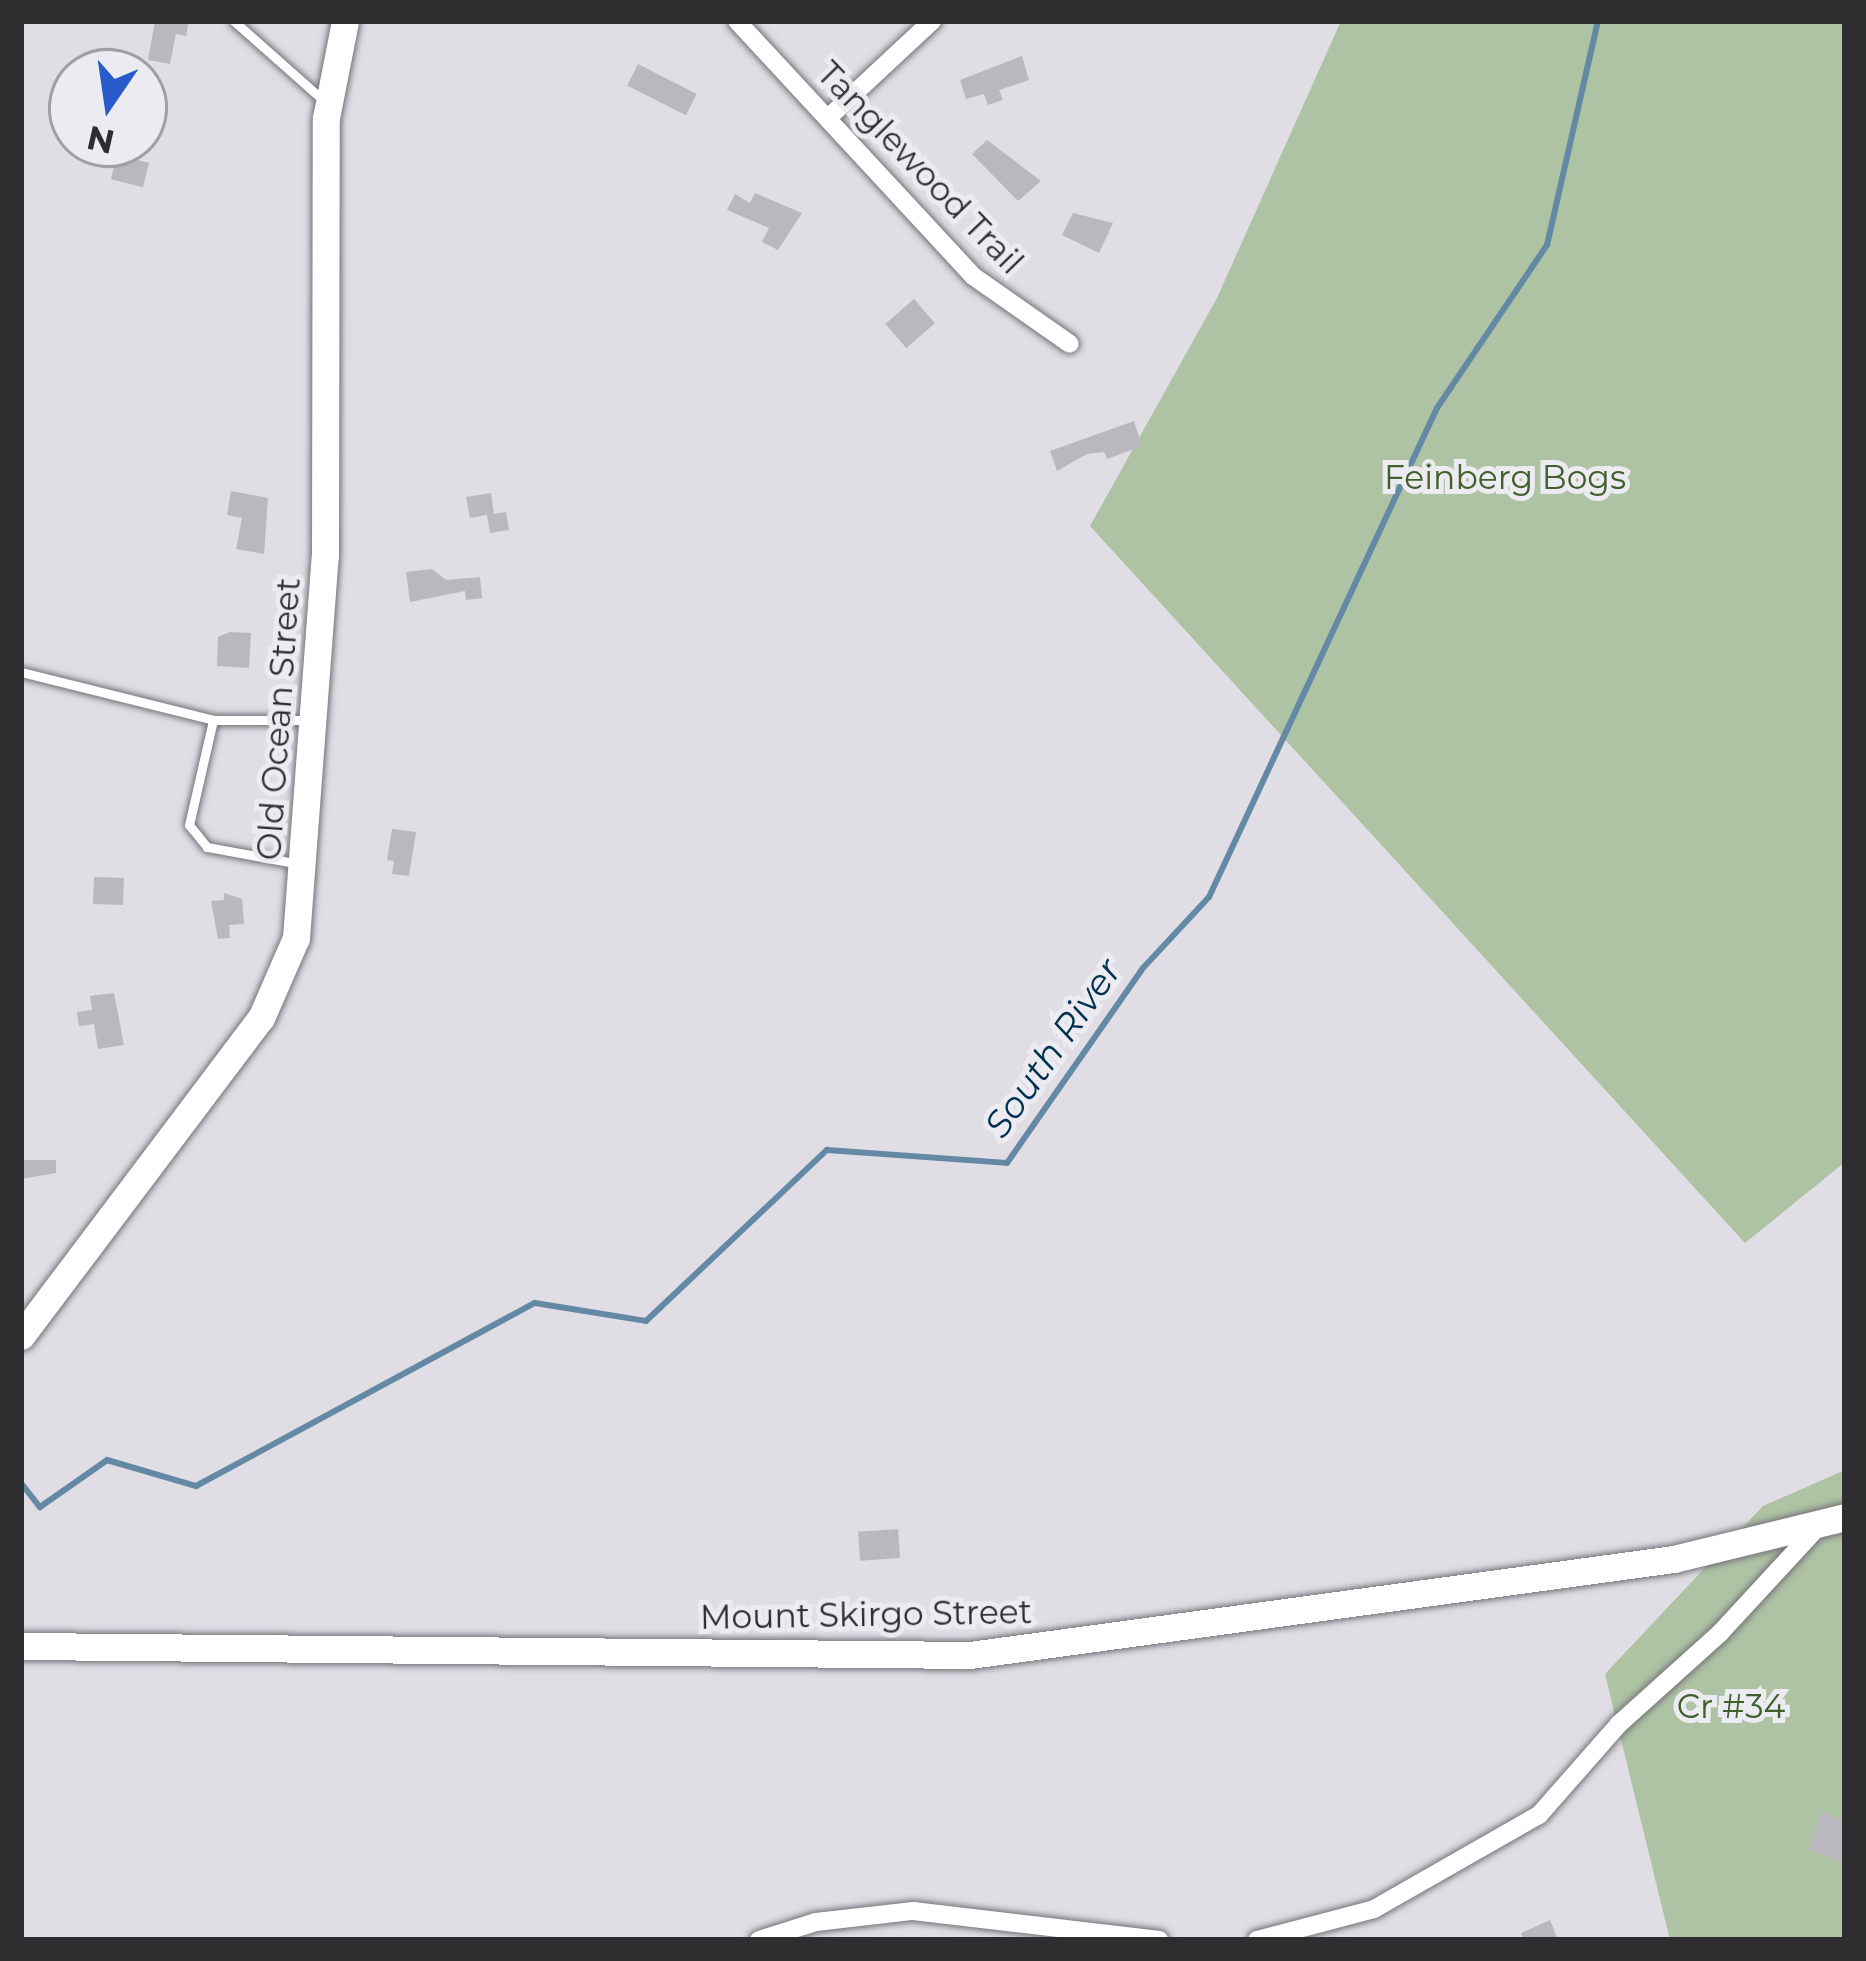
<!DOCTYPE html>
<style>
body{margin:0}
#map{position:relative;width:1866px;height:1961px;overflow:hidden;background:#e0dde5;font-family:Montserrat,sans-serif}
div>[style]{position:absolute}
.green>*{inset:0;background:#aec3a4}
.stream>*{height:6px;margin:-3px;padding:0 3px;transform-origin:3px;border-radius:3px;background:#6489a5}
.building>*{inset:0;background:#bab7be;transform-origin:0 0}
.roads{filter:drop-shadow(0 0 3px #76747a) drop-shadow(0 0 3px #76747a)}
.lane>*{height:9px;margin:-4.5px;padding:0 4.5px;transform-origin:4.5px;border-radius:4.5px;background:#fff}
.street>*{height:18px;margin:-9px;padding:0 9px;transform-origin:9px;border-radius:9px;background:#fff}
.secondary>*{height:27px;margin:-13.5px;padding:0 13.5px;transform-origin:13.5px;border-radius:13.5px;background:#fff}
span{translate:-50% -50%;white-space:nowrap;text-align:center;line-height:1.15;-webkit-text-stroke:10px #edebf2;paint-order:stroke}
.street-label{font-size:33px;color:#2e2d30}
.park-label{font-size:33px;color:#3f602a}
.water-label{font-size:36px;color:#003250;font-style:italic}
.frame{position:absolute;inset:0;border:24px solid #2e2d30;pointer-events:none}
.north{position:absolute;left:48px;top:48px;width:120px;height:120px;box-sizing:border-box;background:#edebf2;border:3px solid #a19fa4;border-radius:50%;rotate:193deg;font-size:33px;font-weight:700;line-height:48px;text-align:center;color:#2e2d30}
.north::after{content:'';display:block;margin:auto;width:42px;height:54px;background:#295cca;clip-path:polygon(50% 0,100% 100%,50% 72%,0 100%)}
</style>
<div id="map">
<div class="green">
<i style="clip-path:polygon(1341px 21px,1845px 21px,1845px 1162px,1745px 1243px,1090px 526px,1217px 298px)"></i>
<i style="clip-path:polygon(1845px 1470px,1845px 1940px,1670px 1940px,1605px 1674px,1763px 1506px)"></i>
</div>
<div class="stream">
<i style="left:21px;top:1483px;width:31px;rotate:52deg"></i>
<i style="left:40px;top:1507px;width:82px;rotate:-35deg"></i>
<i style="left:107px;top:1460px;width:93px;rotate:16.3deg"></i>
<i style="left:196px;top:1486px;width:385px;rotate:-28.4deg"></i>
<i style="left:535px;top:1303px;width:112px;rotate:9.2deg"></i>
<i style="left:646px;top:1321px;width:249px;rotate:-43.4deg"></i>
<i style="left:827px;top:1150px;width:180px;rotate:4.1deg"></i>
<i style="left:1007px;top:1163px;width:238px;rotate:-55.1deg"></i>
<i style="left:1143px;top:968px;width:97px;rotate:-47.1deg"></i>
<i style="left:1209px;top:897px;width:540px;rotate:-65deg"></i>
<i style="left:1437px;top:408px;width:197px;rotate:-56deg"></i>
<i style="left:1547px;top:245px;width:230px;rotate:-77.2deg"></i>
</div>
<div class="building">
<i style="clip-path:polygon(155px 21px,189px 21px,186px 36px,176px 34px,170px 64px,148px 60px)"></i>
<i style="clip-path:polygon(1022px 56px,1029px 80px,999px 90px,1003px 100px,988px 105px,984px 94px,966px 99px,960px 80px)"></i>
<i style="left:638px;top:64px;width:66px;height:24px;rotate:27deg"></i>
<i style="clip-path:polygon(987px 140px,1041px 181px,1018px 201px,972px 154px)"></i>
<i style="left:117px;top:155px;width:33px;height:25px;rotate:14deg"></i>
<i style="clip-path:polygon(755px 193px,802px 213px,778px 250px,762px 242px,769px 228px,727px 210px,735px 194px,750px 203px)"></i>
<i style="clip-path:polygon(1073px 213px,1113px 223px,1099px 253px,1062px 235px)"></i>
<i style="left:914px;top:299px;width:32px;height:38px;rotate:49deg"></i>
<i style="clip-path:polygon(1134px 421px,1142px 446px,1107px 459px,1104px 452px,1087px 454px,1057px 471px,1050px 451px)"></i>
<i style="clip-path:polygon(231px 491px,268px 498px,264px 554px,236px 549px,242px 518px,227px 515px)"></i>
<i style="clip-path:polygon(491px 493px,494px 514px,506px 512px,509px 530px,490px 533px,487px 515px,470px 518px,466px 497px)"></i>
<i style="clip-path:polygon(432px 569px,446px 580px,480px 577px,482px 598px,466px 600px,465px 591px,410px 602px,406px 572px)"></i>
<i style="clip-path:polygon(230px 632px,251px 633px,249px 668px,217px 666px,218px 637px)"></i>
<i style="clip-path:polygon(392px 829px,416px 832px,409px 876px,392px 874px,394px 861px,387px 860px)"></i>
<i style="left:94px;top:877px;width:30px;height:27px;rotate:2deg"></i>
<i style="clip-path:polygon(224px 893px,242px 899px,244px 924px,229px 925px,230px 938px,218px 939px,211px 901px,224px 900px)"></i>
<i style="clip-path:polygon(114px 993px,124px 1045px,98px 1049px,94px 1024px,79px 1026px,77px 1012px,92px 1010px,90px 996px)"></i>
<i style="clip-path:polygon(21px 1160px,56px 1160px,56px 1173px,21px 1179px)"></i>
<i style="left:898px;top:1529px;width:29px;height:40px;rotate:86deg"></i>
<i style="clip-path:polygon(1822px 1811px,1845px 1822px,1842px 1862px,1809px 1850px)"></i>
<i style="clip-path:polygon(1550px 1920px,1558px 1940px,1524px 1940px,1521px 1933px)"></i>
</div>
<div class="roads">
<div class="lane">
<i style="left:234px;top:21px;width:119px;rotate:41.6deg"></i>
<i style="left:21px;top:672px;width:198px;rotate:14deg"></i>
<i style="left:300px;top:864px;width:95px;rotate:-169.6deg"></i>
<i style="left:207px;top:847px;width:28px;rotate:-129deg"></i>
<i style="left:189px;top:825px;width:108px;rotate:-77.1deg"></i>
<i style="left:213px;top:720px;width:93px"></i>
</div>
<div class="street">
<i style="left:737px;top:21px;width:347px;rotate:47.2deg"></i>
<i style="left:973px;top:276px;width:118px;rotate:35deg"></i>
<i style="left:829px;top:117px;width:141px;rotate:-43deg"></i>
<i style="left:759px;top:1940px;width:60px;rotate:-17.5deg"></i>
<i style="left:816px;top:1922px;width:98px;rotate:-6.5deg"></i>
<i style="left:913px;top:1911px;width:248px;rotate:6.7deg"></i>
<i style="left:1257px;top:1940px;width:121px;rotate:-14.8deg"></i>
<i style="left:1374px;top:1909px;width:190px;rotate:-29.7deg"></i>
<i style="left:1539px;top:1815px;width:121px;rotate:-48.7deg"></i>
<i style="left:1619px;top:1724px;width:136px;rotate:-42deg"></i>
<i style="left:1720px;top:1633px;width:143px;rotate:-47.3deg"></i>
</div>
<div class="secondary">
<i style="left:21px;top:1336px;width:398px;rotate:-53deg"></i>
<i style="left:261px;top:1018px;width:87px;rotate:-66.4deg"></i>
<i style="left:296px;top:938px;width:383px;rotate:-85.7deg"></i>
<i style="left:325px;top:556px;width:438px;rotate:-89.9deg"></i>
<i style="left:326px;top:118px;width:99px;rotate:-78.9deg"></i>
<i style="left:21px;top:1646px;width:949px;rotate:0.54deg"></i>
<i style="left:970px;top:1655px;width:711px;rotate:-7.77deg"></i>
<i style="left:1674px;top:1559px;width:176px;rotate:-13.8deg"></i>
</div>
</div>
<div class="street-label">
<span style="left:920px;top:168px;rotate:46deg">Tanglewood Trail</span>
<span style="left:279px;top:719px;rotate:-86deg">Old Ocean Street</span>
<span style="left:866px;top:1615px;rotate:-1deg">Mount Skirgo Street</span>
</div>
<div class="park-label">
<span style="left:1505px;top:478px">Feinberg Bogs</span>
<span style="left:1731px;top:1707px">Cr #34</span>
</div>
<div class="water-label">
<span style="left:1053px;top:1048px;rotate:-55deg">South River</span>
</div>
<div class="frame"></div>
<div class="north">N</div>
</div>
